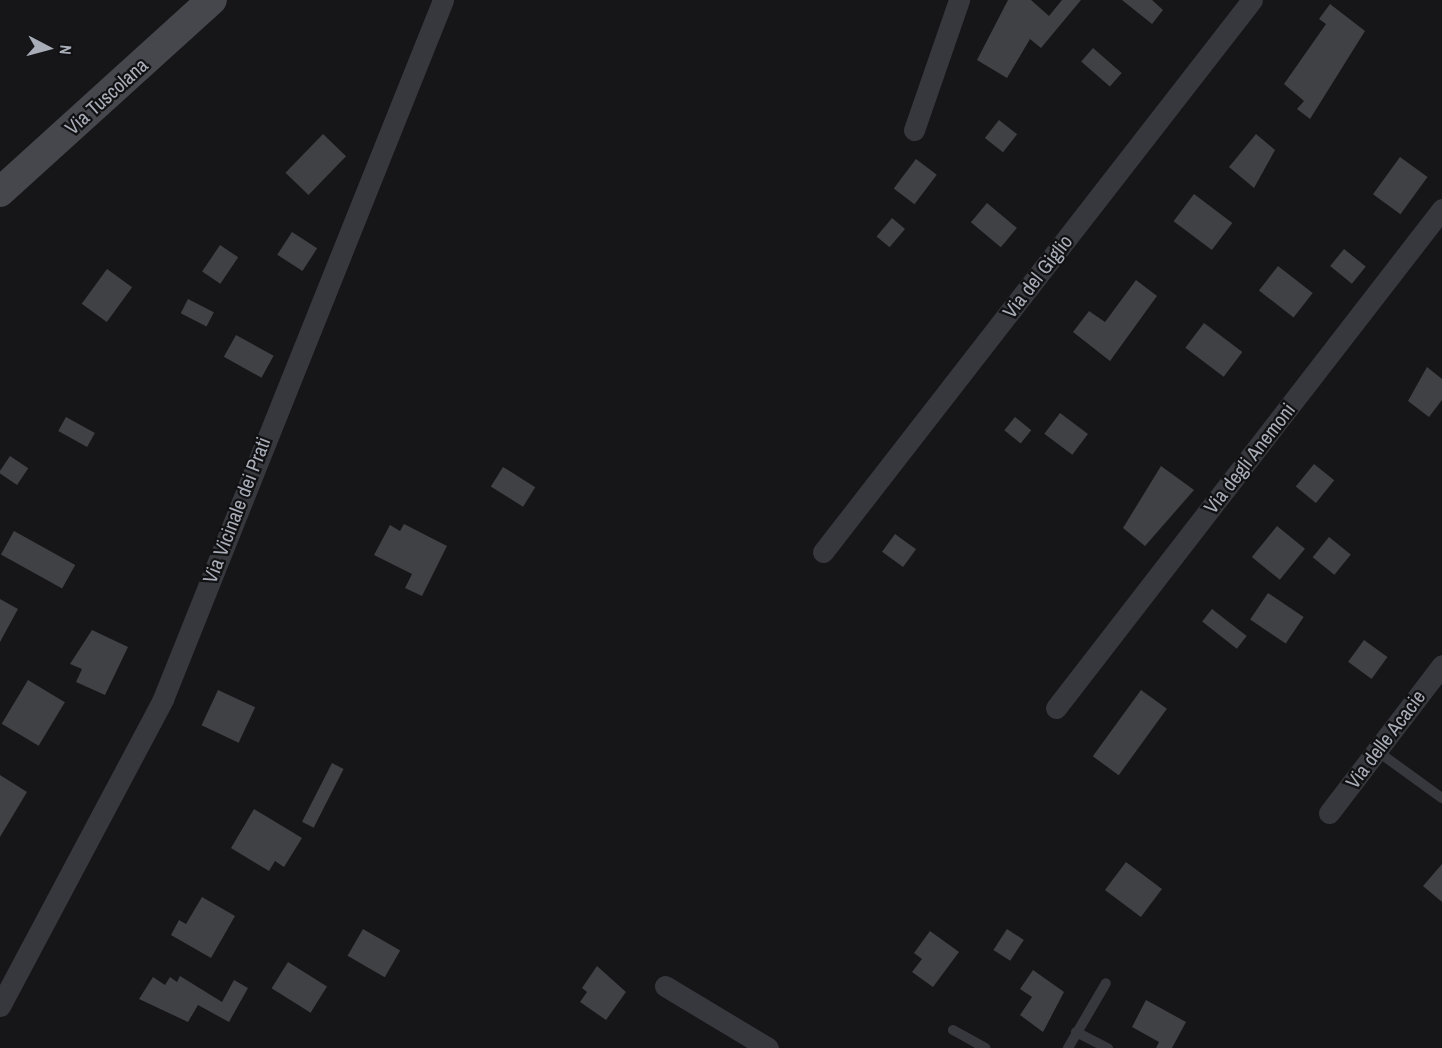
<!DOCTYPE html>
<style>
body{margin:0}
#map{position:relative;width:1442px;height:1048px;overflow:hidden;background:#161618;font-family:"Archivo Narrow",sans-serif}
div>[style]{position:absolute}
.building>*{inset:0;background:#404145;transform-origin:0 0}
.lane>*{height:10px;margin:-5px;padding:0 5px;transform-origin:5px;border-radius:5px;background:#37383d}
.street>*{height:21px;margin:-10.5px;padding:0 10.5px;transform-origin:10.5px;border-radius:10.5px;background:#37383d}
.secondary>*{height:30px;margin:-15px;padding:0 15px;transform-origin:15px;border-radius:15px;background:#45474d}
span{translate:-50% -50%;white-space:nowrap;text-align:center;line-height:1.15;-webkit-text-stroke:4.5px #111113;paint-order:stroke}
.street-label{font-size:20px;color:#a8adb8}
.north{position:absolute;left:18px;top:18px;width:60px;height:60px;-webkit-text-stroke:4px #111113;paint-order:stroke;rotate:96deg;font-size:16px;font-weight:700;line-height:24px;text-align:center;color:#a8adb8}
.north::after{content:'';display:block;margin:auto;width:21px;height:27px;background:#a8adb8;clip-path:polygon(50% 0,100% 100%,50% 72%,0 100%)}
</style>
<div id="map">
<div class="building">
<i style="clip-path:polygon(1008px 0,1031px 0,1049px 16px,1062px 0,1081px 0,1041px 48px,1030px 39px,1007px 78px,977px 60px)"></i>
<i style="clip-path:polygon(1122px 0,1152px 0,1163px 10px,1152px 24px)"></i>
<i style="clip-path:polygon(1330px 4px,1365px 31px,1310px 119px,1297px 109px,1304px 101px,1284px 84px,1326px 24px,1319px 19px)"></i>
<i style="left:1093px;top:48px;width:38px;height:18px;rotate:41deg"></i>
<i style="left:999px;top:120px;width:23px;height:23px;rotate:38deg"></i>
<i style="left:323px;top:134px;width:32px;height:54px;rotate:44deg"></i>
<i style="clip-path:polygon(1256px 134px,1275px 150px,1254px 188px,1229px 167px)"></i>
<i style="left:1400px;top:157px;width:34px;height:46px;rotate:36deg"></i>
<i style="left:916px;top:159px;width:26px;height:37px;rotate:37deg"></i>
<i style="left:1194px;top:194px;width:48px;height:34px;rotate:37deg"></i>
<i style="left:987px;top:203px;width:39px;height:25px;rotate:40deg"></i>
<i style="left:892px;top:218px;width:17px;height:24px;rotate:40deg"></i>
<i style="left:292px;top:232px;width:30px;height:27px;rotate:33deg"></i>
<i style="left:220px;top:245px;width:22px;height:32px;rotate:34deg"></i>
<i style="left:1344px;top:249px;width:28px;height:22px;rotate:39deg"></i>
<i style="left:1278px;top:266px;width:44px;height:31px;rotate:38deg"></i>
<i style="left:107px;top:269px;width:31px;height:43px;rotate:36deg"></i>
<i style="clip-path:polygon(1136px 280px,1157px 296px,1110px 361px,1073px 332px,1089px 311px,1105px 322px)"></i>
<i style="left:188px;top:299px;width:29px;height:16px;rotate:27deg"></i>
<i style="left:1204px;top:323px;width:48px;height:31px;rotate:37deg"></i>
<i style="left:236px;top:335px;width:43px;height:25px;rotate:29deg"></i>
<i style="clip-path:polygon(1427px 367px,1442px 379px,1442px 400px,1429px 417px,1408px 401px)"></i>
<i style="left:1060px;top:413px;width:35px;height:26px;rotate:37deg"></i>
<i style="left:66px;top:417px;width:33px;height:16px;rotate:29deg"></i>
<i style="left:1015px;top:417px;width:21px;height:17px;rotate:39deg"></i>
<i style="left:10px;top:456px;width:22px;height:20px;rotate:34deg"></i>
<i style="left:1314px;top:464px;width:26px;height:29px;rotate:39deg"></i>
<i style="clip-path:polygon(1161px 466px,1194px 490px,1145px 546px,1123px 528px)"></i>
<i style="left:503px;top:467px;width:38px;height:23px;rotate:32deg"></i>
<i style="clip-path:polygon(404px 524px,447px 546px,422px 596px,405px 588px,412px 574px,374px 555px,390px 525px,400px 531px)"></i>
<i style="left:1277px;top:526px;width:36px;height:40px;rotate:39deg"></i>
<i style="left:14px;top:531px;width:70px;height:27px;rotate:29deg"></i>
<i style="left:895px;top:534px;width:26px;height:22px;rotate:36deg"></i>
<i style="left:1329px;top:537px;width:28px;height:26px;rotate:39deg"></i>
<i style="left:1268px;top:593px;width:43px;height:32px;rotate:34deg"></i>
<i style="clip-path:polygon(0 599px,18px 609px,0 642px)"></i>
<i style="left:1212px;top:609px;width:44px;height:16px;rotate:38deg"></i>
<i style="clip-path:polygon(92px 630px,128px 647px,105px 695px,76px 682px,82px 669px,70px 664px)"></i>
<i style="left:1364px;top:640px;width:29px;height:27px;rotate:36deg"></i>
<i style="left:28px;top:680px;width:43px;height:51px;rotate:31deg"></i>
<i style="left:218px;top:690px;width:41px;height:39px;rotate:25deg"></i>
<i style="left:1141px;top:690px;width:32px;height:82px;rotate:36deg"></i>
<i style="left:332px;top:763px;width:13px;height:66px;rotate:27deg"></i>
<i style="clip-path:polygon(0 775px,27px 792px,0 837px)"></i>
<i style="clip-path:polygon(254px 809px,302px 838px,284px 867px,275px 861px,269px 871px,231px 848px)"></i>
<i style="left:1126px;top:862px;width:45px;height:35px;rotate:37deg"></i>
<i style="clip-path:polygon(1442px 864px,1442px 902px,1423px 886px)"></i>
<i style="clip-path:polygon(202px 897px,235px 916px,211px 958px,171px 935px,179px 920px,186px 924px)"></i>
<i style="left:363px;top:929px;width:43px;height:31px;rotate:30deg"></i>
<i style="left:1007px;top:929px;width:20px;height:25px;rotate:33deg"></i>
<i style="clip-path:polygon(930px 931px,959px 952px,933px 987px,912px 972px,922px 959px,914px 953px)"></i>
<i style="left:288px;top:962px;width:46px;height:31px;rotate:32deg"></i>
<i style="clip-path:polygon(597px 966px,626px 992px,606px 1020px,580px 1002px,587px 992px,582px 988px)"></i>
<i style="clip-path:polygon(1033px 970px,1064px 992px,1043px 1032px,1020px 1015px,1032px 997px,1020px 989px)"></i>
<i style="clip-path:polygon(180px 976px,222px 1002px,234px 980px,248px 988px,229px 1022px,198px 1005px,188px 1022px,139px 999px,153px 977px,165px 985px,170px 977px,177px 982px)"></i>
<i style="clip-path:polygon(1146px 1000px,1186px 1022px,1172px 1048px,1156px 1048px,1159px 1042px,1132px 1027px)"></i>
</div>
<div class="lane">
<i style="left:1377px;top:751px;width:80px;rotate:35.9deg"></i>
<i style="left:953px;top:1030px;width:37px;rotate:29deg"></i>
<i style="left:1076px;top:1032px;width:36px;rotate:27deg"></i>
<i style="left:1068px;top:1048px;width:75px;rotate:-59.7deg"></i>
</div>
<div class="street">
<i style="left:914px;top:130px;width:138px;rotate:-70.9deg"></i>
<i style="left:823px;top:552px;width:699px;rotate:-52.15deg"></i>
<i style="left:1056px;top:708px;width:631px;rotate:-52.28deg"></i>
<i style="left:1329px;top:813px;width:186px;rotate:-52.6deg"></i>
<i style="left:665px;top:986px;width:120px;rotate:31deg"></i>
<i style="left:0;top:1006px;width:348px;rotate:-62deg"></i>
<i style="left:163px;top:699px;width:753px;rotate:-68.17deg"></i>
</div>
<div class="secondary">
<i style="left:0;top:192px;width:286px;rotate:-42.2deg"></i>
</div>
<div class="street-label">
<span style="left:106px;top:96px;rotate:-42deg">Via Tuscolana</span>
<span style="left:1037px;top:276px;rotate:-52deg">Via del Giglio</span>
<span style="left:1249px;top:458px;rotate:-52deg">Via degli Anemoni</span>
<span style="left:236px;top:510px;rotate:-69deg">Via Vicinale dei Prati</span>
<span style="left:1385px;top:739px;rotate:-53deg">Via delle Acacie</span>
</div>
<div class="north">N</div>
</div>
